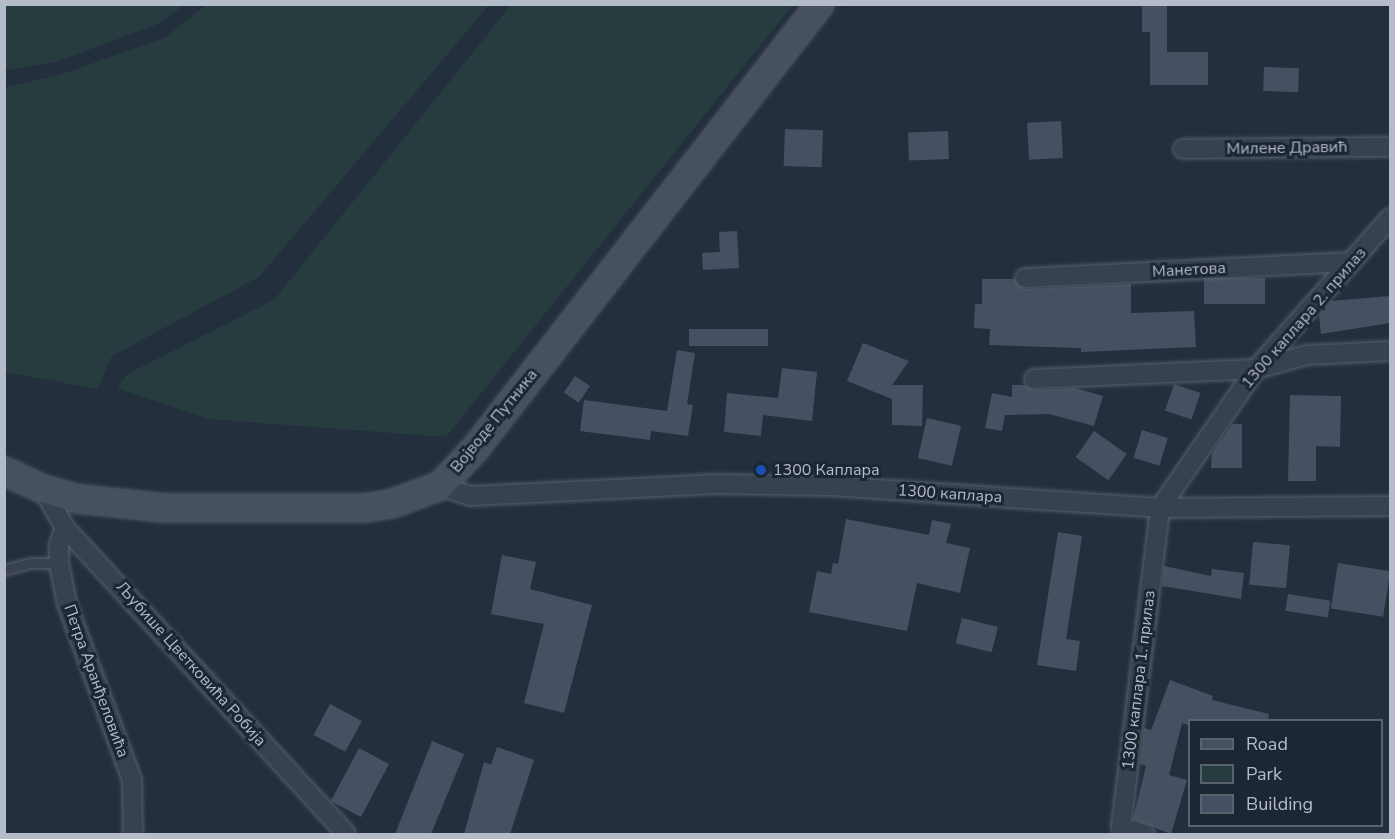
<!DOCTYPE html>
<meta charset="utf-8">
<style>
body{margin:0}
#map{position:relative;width:1395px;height:839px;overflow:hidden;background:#242f3e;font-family:"Nunito Sans",sans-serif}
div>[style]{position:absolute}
.green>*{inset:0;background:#263c3f}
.building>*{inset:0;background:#455162;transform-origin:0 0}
.roads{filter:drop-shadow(0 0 2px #565f6c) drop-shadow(0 0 2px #565f6c)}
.lane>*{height:9px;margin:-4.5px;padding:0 4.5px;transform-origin:4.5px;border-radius:4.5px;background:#38414e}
.street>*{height:18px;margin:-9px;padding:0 9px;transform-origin:9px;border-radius:9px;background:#38414e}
.secondary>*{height:26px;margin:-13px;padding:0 13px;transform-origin:13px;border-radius:13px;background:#465061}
.dots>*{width:16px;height:16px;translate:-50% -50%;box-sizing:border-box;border:3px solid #1d2633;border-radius:50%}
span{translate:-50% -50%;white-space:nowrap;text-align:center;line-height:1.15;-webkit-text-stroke:6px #1d2633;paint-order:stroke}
.street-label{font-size:16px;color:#b4bcc9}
.poi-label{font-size:16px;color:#b4bcc9}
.left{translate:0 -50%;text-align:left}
.frame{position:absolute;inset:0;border:6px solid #b4bcc9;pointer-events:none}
.legend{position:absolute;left:1188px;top:719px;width:195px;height:108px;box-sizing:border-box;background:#1d2633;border:2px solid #59626f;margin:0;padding:8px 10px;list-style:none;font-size:18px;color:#b4bcc9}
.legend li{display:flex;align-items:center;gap:12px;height:30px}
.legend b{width:30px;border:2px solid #59626f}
</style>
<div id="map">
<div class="green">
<i style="clip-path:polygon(5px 4px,184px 4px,184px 5px,158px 24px,56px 62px,5px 70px)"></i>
<i style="clip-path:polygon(206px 5px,489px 5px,259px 277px,112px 356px,97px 389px,5px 372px,5px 87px,59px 75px,164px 38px)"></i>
<i style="clip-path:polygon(511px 5px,793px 5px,446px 437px,209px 419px,117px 388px,127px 374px,274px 300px)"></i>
</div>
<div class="building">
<i style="clip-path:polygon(1142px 4px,1167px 4px,1167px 52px,1208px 52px,1208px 85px,1150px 85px,1150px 32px,1142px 32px)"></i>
<i style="left:1264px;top:67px;width:35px;height:24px;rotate:2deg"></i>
<i style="left:1061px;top:121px;width:37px;height:34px;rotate:87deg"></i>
<i style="left:785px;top:129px;width:38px;height:37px;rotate:2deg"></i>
<i style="left:948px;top:131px;width:28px;height:40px;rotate:88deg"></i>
<i style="clip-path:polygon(737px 231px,739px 268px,703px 270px,702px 253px,720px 252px,719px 232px)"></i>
<i style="left:1265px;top:278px;width:26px;height:61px;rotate:90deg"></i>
<i style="clip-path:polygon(982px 279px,1014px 279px,1026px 289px,1131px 284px,1131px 313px,1194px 311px,1196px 347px,1081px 352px,1081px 348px,989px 345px,990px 329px,974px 328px,975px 304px,982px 304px)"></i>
<i style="clip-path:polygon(1390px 296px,1390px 323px,1321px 334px,1319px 315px,1331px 301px)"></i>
<i style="left:768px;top:329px;width:17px;height:79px;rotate:90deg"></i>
<i style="clip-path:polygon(863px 343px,909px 361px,892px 385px,923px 385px,922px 426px,892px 425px,892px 399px,847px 381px)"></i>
<i style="clip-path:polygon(677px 350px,695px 353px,687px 404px,693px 405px,688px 436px,651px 431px,650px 440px,580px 431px,584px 400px,667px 411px)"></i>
<i style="clip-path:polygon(782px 368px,817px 372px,812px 421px,763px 415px,761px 436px,724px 432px,727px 393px,778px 398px)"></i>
<i style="left:575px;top:376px;width:18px;height:20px;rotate:34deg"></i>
<i style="left:1174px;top:384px;width:28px;height:28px;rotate:19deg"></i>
<i style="clip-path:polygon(1012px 385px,1024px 385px,1035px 390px,1075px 388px,1103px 396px,1094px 426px,1049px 414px,1005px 415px,1002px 431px,985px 428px,992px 393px,1012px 397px)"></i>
<i style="clip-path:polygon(1290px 395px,1341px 396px,1340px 447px,1316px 446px,1316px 481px,1288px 481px)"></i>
<i style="left:927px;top:418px;width:35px;height:41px;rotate:13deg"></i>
<i style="clip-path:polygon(1232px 424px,1242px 424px,1242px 468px,1211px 468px,1212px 453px)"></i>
<i style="left:1142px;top:430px;width:27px;height:29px;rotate:17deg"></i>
<i style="left:1094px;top:431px;width:40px;height:32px;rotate:35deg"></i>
<i style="clip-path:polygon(846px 519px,929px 535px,932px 520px,951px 524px,946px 543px,970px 548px,960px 593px,917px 583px,907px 631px,809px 612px,817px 571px,831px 574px,833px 563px,838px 564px)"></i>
<i style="clip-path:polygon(1058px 532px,1082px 536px,1066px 639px,1080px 641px,1076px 671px,1037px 665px)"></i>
<i style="left:1253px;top:542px;width:37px;height:43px;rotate:5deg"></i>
<i style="clip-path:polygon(502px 555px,536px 562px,530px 589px,592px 605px,564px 713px,524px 703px,544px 624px,491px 614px)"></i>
<i style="left:1338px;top:563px;width:53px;height:46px;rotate:9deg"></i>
<i style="clip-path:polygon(1164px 566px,1211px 576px,1212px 569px,1244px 573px,1241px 599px,1162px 586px)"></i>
<i style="left:1288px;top:594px;width:43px;height:17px;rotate:9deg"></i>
<i style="left:962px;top:618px;width:37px;height:26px;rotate:14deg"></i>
<i style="clip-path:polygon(1170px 680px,1213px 696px,1212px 700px,1269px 714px,1268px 720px,1190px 720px,1190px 726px,1182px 723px,1169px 775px,1187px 780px,1171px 834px,1133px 819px,1146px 766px,1140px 764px,1144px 728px,1151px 730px)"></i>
<i style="left:330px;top:704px;width:36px;height:35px;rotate:28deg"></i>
<i style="clip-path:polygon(432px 741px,464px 754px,431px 834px,395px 834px)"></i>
<i style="clip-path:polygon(497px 747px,534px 760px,510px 834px,464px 834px,484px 762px,491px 765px)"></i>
<i style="left:359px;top:748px;width:34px;height:60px;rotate:28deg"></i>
</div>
<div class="roads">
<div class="lane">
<i style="left:4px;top:570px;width:28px;rotate:-15deg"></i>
<i style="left:31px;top:563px;width:28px"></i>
</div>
<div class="street">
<i style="left:1183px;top:149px;width:207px;rotate:-0.6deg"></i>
<i style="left:1025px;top:278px;width:327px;rotate:-2.8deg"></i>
<i style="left:1034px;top:379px;width:222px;rotate:-2.6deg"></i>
<i style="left:1256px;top:369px;width:53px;rotate:-15.4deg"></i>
<i style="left:1307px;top:355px;width:83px;rotate:-2.8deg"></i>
<i style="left:440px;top:486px;width:33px;rotate:18deg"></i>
<i style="left:471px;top:496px;width:242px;rotate:-2.8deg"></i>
<i style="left:713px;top:484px;width:118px;rotate:1deg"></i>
<i style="left:831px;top:486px;width:330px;rotate:3.8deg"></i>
<i style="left:1160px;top:508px;width:230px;rotate:-0.5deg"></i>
<i style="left:43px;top:489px;width:45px;rotate:60.6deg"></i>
<i style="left:65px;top:528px;width:415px;rotate:47.4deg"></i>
<i style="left:65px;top:528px;width:18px;rotate:109deg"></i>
<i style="left:59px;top:545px;width:18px;rotate:90deg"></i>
<i style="left:59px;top:563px;width:42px;rotate:79deg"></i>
<i style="left:67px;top:604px;width:188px;rotate:69.7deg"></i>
<i style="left:132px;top:780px;width:54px;rotate:88.9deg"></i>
<i style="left:1145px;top:834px;width:25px;rotate:-164deg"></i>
<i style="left:1121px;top:827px;width:321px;rotate:-83deg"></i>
<i style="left:1160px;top:508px;width:169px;rotate:-55.4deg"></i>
<i style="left:1256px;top:369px;width:202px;rotate:-48.4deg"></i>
</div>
<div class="secondary">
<i style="left:4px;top:471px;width:43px;rotate:24.8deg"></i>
<i style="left:43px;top:489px;width:37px;rotate:16deg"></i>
<i style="left:79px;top:499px;width:85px;rotate:6deg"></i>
<i style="left:164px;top:508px;width:201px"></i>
<i style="left:365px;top:508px;width:26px;rotate:-9deg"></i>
<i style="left:391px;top:504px;width:52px;rotate:-20.2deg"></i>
<i style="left:440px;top:486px;width:51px;rotate:-46.6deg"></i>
<i style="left:475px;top:449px;width:563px;rotate:-52.21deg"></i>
</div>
</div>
<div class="dots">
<i style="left:761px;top:470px;background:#1a4fb4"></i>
</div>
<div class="street-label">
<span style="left:1287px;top:148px;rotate:-1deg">Милене Дравић</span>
<span style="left:1189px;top:270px;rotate:-3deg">Манетова</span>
<span style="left:1304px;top:318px;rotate:-49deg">1300 каплара 2. прилаз</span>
<span style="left:494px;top:421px;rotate:-51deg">Војводе Путника</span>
<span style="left:950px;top:494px;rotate:4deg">1300 каплара</span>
<span style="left:191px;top:664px;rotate:48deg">Љубише Цветковића Робија</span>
<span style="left:1139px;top:680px;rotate:-83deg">1300 каплара 1. прилаз</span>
<span style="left:96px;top:681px;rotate:70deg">Петра Аранђеловића</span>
</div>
<div class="poi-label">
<span class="left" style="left:773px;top:470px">1300 Каплара</span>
</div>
<div class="frame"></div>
<ul class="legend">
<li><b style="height:8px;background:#465061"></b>Road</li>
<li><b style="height:16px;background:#263c3f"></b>Park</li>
<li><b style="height:16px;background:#455162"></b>Building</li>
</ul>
</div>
